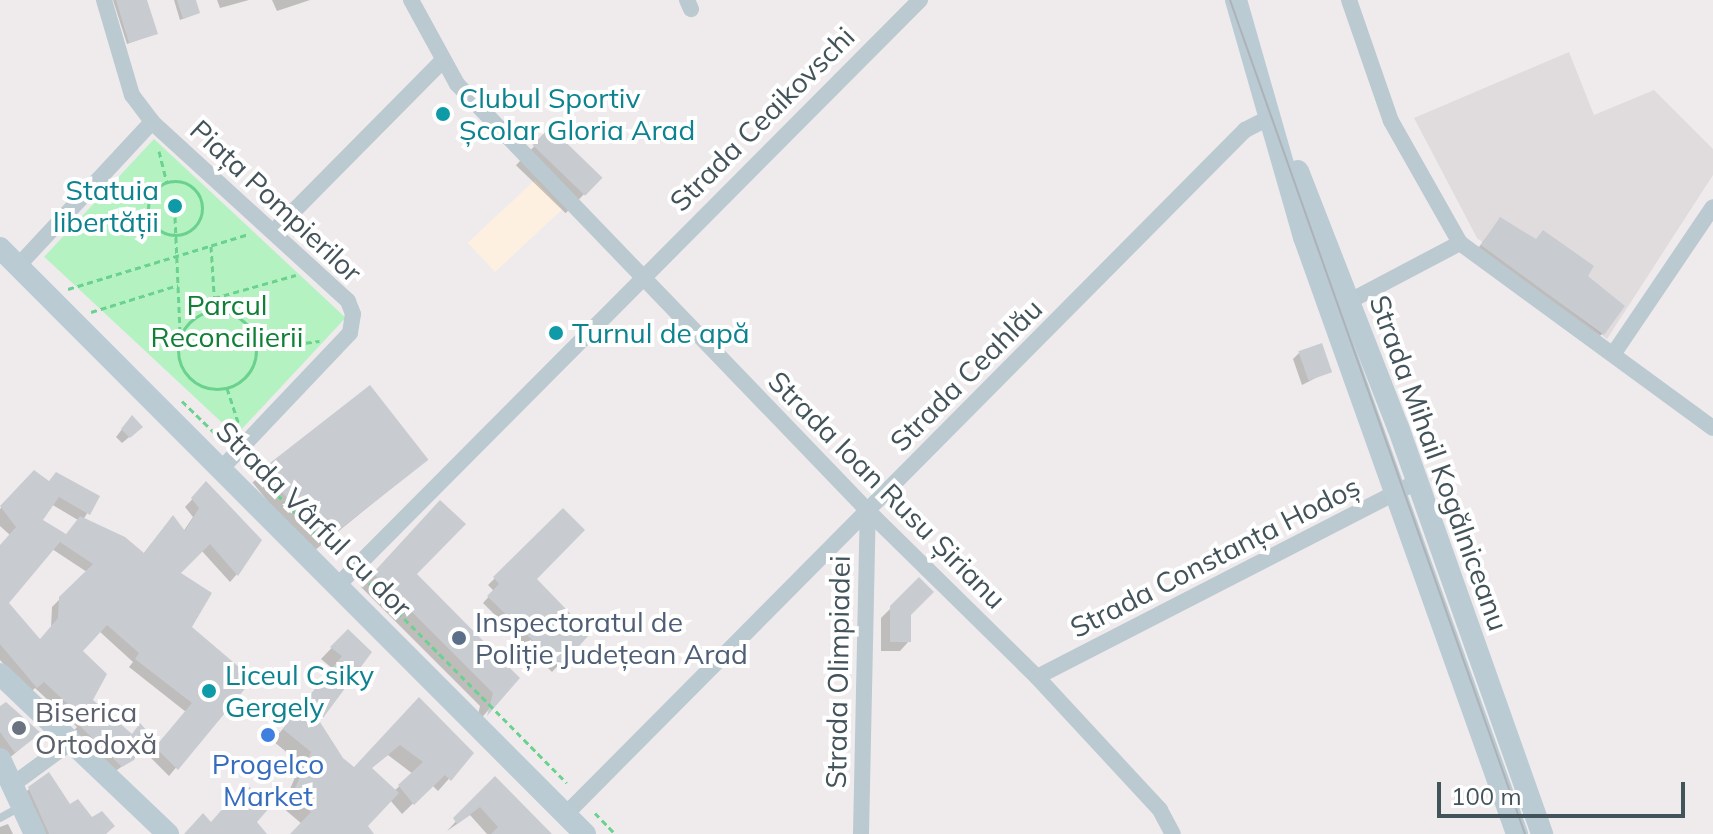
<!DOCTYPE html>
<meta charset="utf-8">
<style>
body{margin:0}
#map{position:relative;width:1713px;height:834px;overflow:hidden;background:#efebec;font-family:Mulish,sans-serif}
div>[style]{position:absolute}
.commercial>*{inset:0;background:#fdf0e1;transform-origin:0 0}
.education>*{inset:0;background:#e0dcde}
.green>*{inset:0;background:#b4f2c2;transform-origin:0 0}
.shadow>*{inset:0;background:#0003;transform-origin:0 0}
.building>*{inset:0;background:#c8ccd1;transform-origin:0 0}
.path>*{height:3px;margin-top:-1.5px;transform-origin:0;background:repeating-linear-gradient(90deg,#6ad28e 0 6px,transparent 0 10px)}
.path>.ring{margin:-1.5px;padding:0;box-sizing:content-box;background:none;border:3px solid #6ad28e;border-radius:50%}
.lane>*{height:8px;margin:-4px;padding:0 4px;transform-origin:4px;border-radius:4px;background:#bbc9d0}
.street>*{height:16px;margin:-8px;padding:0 8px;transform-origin:8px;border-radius:8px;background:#bbc9d0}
.secondary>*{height:22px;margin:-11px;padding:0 11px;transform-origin:11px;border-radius:11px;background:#bacbd4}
.tram>*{height:2px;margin:-1px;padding:0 1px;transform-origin:1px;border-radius:1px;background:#adb2b7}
.dots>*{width:22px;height:22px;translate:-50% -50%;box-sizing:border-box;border:4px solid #fff;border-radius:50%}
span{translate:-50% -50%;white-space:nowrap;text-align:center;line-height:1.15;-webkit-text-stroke:8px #fff;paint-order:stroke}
.culture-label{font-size:28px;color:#0d838f}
.left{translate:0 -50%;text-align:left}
.right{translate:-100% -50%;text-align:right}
.street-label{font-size:28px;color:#43535a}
.park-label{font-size:28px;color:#0f8036}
.service-label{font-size:28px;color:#4e5e75}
.worship-label{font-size:28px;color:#5b616d}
.shop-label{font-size:28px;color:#366cbe}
.scale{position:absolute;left:1437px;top:782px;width:248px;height:36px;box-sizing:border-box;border:4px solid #43535a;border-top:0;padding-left:10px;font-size:24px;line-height:28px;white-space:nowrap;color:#43535a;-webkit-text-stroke:6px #fff;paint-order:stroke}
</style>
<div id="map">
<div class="commercial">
<i style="left:535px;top:180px;width:40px;height:92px;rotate:47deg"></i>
</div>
<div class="education">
<i style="clip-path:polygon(1569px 52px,1594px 115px,1654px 90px,1713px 149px,1713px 175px,1607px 339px,1477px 238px,1414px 118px)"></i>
</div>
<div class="green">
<i style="left:154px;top:139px;width:262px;height:161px;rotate:43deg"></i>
</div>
<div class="shadow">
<i style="clip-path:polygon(113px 0,145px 0,155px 34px,127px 44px)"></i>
<i style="clip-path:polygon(174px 0,194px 0,198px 13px,180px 20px)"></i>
<i style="clip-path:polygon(217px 0,249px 0,220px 8px)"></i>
<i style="clip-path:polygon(272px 0,310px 0,277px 11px)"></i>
<i style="left:550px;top:130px;width:69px;height:49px;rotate:44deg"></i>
<i style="clip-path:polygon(1500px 219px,1586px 276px,1603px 333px,1593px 343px,1473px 255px)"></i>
<i style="clip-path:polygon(1299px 353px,1329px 371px,1302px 385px,1293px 359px)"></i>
<i style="left:369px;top:388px;width:92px;height:150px;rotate:51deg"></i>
<i style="clip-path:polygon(126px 424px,134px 433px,122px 443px,116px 437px)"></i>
<i style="clip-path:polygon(evenodd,34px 472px,48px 483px,97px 497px,83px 520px,143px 554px,166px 525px,183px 532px,193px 517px,185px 507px,199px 492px,237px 574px,230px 582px,201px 550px,177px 573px,189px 628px,250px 679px,169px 776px,149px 756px,186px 712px,129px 667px,133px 662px,99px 631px,80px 651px,91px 701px,132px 759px,113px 773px,72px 733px,77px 727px,35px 688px,29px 694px,0 660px,0 547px,10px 535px,0 526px,0 509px,34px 472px,51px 504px,78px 520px,65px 536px,40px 520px,51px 504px,34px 472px,52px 549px,87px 572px,52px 607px,51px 628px,39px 641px,7px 603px,52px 549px)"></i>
<i style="clip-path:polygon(563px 511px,534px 579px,587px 634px,552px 672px,483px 603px,494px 591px,488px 585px)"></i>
<i style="clip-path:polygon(427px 516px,414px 574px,517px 678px,476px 724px,480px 706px,361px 587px)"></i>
<i style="clip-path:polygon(919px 580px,909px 614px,909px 641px,900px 651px,881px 651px,881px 618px)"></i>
<i style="clip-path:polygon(evenodd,348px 631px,369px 652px,317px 722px,341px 760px,353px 770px,408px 711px,472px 753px,438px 791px,432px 785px,402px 814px,390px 800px,365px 826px,371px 834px,292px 834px,302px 824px,282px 807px,301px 764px,273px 741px,332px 668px,321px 659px,348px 631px,388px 755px,413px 774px,394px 791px,370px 769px,388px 755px)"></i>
<i style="clip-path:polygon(0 709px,38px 734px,1px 765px,0 764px)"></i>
<i style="clip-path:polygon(495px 779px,538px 834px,487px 834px,470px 815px,447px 831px)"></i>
<i style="clip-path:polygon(30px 788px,70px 807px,104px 834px,42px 834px,23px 795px)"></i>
<i style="clip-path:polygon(8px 824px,13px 834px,0 834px,0 827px)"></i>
</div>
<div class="building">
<i style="clip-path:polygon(116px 0,147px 0,158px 34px,129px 43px)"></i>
<i style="clip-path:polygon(177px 0,196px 0,200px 13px,183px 19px)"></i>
<i style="left:550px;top:127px;width:73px;height:25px;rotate:44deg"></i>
<i style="clip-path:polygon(1500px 217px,1536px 239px,1543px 230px,1594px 266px,1588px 276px,1625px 306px,1604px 335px,1481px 245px)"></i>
<i style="left:1322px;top:343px;width:31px;height:25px;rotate:71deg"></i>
<i style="left:370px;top:385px;width:95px;height:135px;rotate:52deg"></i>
<i style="clip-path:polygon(132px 415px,143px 427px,130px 438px,121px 429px)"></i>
<i style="clip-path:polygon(evenodd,34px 470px,49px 481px,56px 472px,100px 496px,90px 515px,59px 497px,43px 520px,66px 534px,60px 542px,80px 516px,125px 537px,144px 553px,173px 515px,185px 531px,199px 508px,191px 498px,206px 481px,262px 540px,238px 576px,210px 544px,181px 573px,212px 593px,192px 627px,253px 679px,178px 770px,155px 747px,192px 703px,135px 659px,139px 653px,107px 625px,83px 651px,107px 674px,93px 700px,132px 734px,140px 723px,149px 733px,134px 760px,122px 767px,78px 724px,83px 718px,44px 682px,37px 688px,0 644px,0 545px,16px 527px,0 506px,34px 470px,60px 542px,93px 564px,59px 597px,58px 618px,40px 639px,9px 603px,60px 542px)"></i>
<i style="clip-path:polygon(440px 500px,466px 524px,417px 574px,520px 678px,487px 716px,493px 693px,373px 573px)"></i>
<i style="clip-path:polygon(563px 508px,585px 530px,537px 579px,590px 634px,560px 667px,487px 596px,499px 584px,493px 577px)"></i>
<i style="clip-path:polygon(919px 577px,934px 592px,911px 615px,911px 642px,890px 642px,890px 606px)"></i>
<i style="clip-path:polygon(348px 629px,372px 652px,320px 722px,343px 758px,354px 767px,419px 697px,474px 753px,451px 781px,445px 775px,414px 805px,398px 785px,423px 762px,400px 745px,372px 768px,399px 793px,368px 826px,374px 834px,290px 834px,311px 812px,292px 795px,311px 752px,283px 729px,342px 656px,330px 647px)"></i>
<i style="clip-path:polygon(6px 702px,41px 733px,15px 753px,0 732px,0 706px)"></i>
<i style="clip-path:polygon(49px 772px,70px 804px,78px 799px,92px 817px,102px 811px,115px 826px,106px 834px,49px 834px,28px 787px)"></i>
<i style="clip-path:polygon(495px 776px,552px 834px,491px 834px,498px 827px,480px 807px,457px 824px,453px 818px)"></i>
<i style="clip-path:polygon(245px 783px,271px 806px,257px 822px,267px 834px,184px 834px,203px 813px,211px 822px)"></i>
</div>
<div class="path">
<i style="left:159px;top:151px;width:32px;rotate:76deg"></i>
<i class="ring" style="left:148px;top:181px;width:51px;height:51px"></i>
<i style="left:175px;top:217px;width:115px;rotate:87.5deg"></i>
<i style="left:211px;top:246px;width:64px;rotate:86.4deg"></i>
<i style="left:68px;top:289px;width:189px;rotate:-16.9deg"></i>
<i style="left:214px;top:298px;width:85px;rotate:-15.7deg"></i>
<i class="ring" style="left:178px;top:311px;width:75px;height:75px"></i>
<i style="left:91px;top:312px;width:91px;rotate:-17.2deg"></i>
<i style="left:256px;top:349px;width:64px;rotate:-7.1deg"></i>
<i style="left:227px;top:388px;width:40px;rotate:72deg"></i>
<i style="left:182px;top:401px;width:60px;rotate:44.3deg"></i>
<i style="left:249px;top:466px;width:122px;rotate:45.3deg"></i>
<i style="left:369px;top:583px;width:281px;rotate:45.3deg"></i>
<i style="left:595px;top:813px;width:29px;rotate:46deg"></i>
</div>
<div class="lane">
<i style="left:0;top:818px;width:25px;rotate:-29deg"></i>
</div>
<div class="street">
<i style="left:104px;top:0;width:99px;rotate:73.6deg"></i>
<i style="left:132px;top:95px;width:34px;rotate:53deg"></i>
<i style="left:411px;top:0;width:96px;rotate:61.3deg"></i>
<i style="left:457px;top:84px;width:593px;rotate:46.09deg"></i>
<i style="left:868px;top:511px;width:237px;rotate:44.5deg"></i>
<i style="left:1037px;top:677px;width:181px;rotate:47.2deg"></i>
<i style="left:1160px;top:810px;width:27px;rotate:62deg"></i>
<i style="left:687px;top:0;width:10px;rotate:66deg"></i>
<i style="left:1349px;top:0;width:128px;rotate:70.9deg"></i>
<i style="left:1391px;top:121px;width:140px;rotate:60.5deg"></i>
<i style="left:1460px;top:243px;width:313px;rotate:36.2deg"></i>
<i style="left:275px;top:230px;width:236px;rotate:-45.3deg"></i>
<i style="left:18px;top:266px;width:197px;rotate:-47.1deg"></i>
<i style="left:152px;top:122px;width:265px;rotate:42.4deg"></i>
<i style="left:348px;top:301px;width:14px;rotate:69deg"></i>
<i style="left:353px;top:314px;width:19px;rotate:99deg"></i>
<i style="left:350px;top:333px;width:187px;rotate:133.5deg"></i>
<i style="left:1348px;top:302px;width:127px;rotate:-27.8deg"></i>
<i style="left:1614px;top:353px;width:176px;rotate:-55.9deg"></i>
<i style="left:339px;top:584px;width:824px;rotate:-45.15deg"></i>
<i style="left:1037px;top:677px;width:427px;rotate:-27.2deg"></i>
<i style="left:12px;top:785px;width:73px;rotate:-36.1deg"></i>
<i style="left:566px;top:814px;width:964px;rotate:-45.21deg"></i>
<i style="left:1245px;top:130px;width:30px;rotate:-27deg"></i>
<i style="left:861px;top:834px;width:323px;rotate:-88.8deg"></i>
</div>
<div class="secondary">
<i style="left:1236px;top:0;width:247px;rotate:74deg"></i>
<i style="left:1304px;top:237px;width:634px;rotate:70.36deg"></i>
<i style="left:1298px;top:171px;width:275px;rotate:68.7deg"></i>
<i style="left:1398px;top:427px;width:432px;rotate:70.5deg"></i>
<i style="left:0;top:248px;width:828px;rotate:45.05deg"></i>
<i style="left:0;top:674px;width:232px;rotate:43.6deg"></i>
<i style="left:0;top:759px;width:83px;rotate:65deg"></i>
</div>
<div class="tram">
<i style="left:1230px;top:0;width:885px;rotate:70.52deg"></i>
</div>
<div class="dots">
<i style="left:443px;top:114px;background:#0f9aa8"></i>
<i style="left:175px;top:206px;background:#0f9aa8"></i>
<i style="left:556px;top:333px;background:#0f9aa8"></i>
<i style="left:459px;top:638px;background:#5c6f8a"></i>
<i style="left:209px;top:691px;background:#0f9aa8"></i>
<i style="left:19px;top:728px;background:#6b7280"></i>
<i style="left:268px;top:735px;background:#3f7fe0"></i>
</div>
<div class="culture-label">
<span class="left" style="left:459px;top:114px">Clubul Sportiv<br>Școlar Gloria Arad</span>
<span class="right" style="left:159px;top:206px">Statuia<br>libertății</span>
<span class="left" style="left:572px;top:333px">Turnul de apă</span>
<span class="left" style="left:225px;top:691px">Liceul Csiky<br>Gergely</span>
</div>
<div class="street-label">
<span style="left:762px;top:119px;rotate:-45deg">Strada Ceaikovschi</span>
<span style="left:276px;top:201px;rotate:43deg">Piața Pompierilor</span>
<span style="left:966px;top:375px;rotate:-45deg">Strada Ceahlău</span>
<span style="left:1439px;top:463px;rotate:70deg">Strada Mihail Kogălniceanu</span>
<span style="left:887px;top:490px;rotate:45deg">Strada Ioan Rusu Șirianu</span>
<span style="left:314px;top:519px;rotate:45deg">Strada Vârful cu dor</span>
<span style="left:1215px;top:557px;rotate:-27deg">Strada Constanța Hodoș</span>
<span style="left:838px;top:672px;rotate:-89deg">Strada Olimpiadei</span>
</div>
<div class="park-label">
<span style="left:227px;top:321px">Parcul<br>Reconcilierii</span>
</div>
<div class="service-label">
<span class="left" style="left:475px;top:638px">Inspectoratul de<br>Poliție Județean Arad</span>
</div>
<div class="worship-label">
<span class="left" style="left:35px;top:728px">Biserica<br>Ortodoxă</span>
</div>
<div class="shop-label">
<span style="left:268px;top:780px">Progelco<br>Market</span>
</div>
<div class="scale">100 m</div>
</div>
